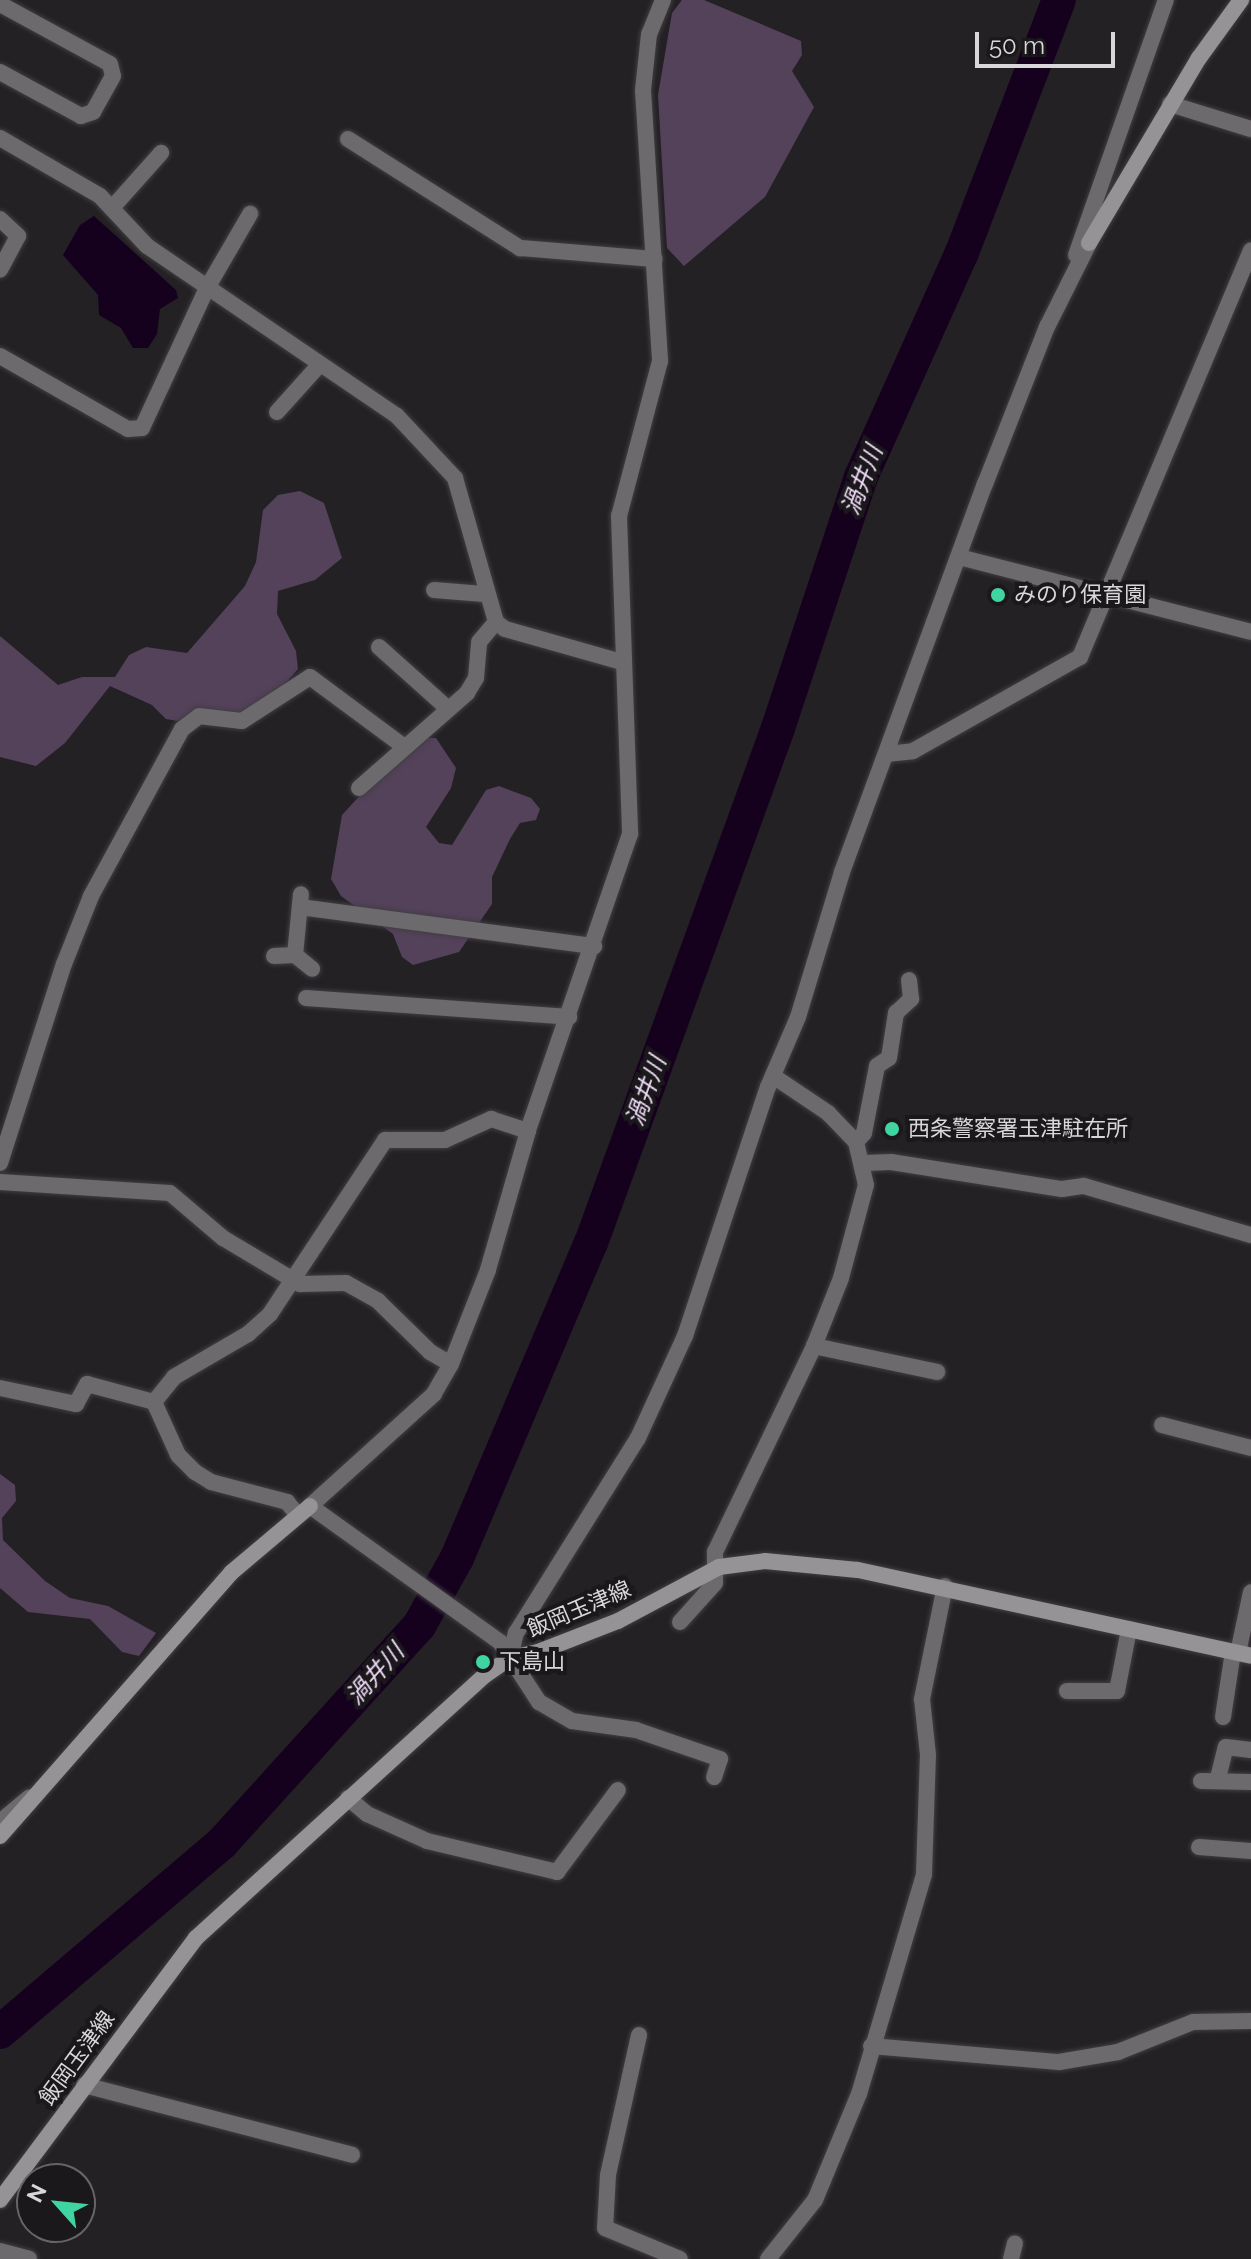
<!DOCTYPE html>
<meta charset="utf-8">
<style>
body{margin:0}
#map{position:relative;width:1251px;height:2259px;overflow:hidden;background:#242125;font-family:Raleway,"Noto Sans JP",sans-serif}
div>[style]{position:absolute}
.green>*{inset:0;background:#54425b}
.water>*{inset:0;background:#15001e}
.river>*{height:34px;margin:-17px;padding:0 17px;transform-origin:17px;border-radius:17px;background:#15001e}
.roads{filter:drop-shadow(0 0 2px #413e42) drop-shadow(0 0 2px #413e42)}
.street>*{height:16px;margin:-8px;padding:0 8px;transform-origin:8px;border-radius:8px;background:#6c6a6c}
.secondary>*{height:16px;margin:-8px;padding:0 8px;transform-origin:8px;border-radius:8px;background:#959396}
.dots>*{width:22px;height:22px;translate:-50% -50%;box-sizing:border-box;border:4px solid #1a181b;border-radius:50%}
span{translate:-50% -50%;white-space:nowrap;text-align:center;line-height:1.15;-webkit-text-stroke:8px #1a181b;paint-order:stroke}
.poi-label{font-size:22px;color:#d9d7d9}
.left{translate:0 -50%;text-align:left}
.street-label{font-size:22px;color:#d9d7d9}
.water-label{font-size:24px;color:#eedbf6;font-style:italic}
.north{position:absolute;left:16px;top:2163px;width:80px;height:80px;box-sizing:border-box;background:#1a181b;border:2px solid #666467;border-radius:50%;rotate:297deg;font-size:22px;font-weight:700;line-height:32px;text-align:center;color:#d9d7d9}
.north::after{content:'';display:block;margin:auto;width:28px;height:36px;background:#40d4a1;clip-path:polygon(50% 0,100% 100%,50% 72%,0 100%)}
.scale{position:absolute;left:975px;top:32px;width:140px;height:36px;box-sizing:border-box;border:4px solid #d9d7d9;border-top:0;padding-left:10px;font-size:24px;line-height:28px;white-space:nowrap;color:#d9d7d9;-webkit-text-stroke:6px #1a181b;paint-order:stroke}
</style>
<div id="map">
<div class="green">
<i style="clip-path:polygon(682px 0,704px 0,801px 41px,802px 55px,792px 71px,814px 107px,765px 197px,684px 266px,667px 248px,658px 95px,672px 13px)"></i>
<i style="clip-path:polygon(300px 491px,324px 503px,342px 558px,315px 580px,278px 591px,277px 614px,296px 651px,298px 669px,282px 687px,245px 715px,195px 710px,178px 721px,166px 719px,152px 705px,110px 686px,65px 743px,36px 766px,0 757px,0 636px,58px 685px,82px 677px,115px 677px,129px 655px,146px 647px,187px 653px,245px 586px,256px 562px,263px 510px,278px 495px)"></i>
<i style="clip-path:polygon(425px 738px,436px 738px,456px 768px,451px 788px,426px 827px,439px 843px,452px 845px,486px 790px,499px 786px,531px 798px,540px 809px,536px 820px,520px 823px,510px 839px,492px 877px,492px 904px,459px 952px,413px 965px,402px 957px,393px 934px,341px 896px,331px 879px,342px 815px,376px 778px)"></i>
<i style="clip-path:polygon(0 1474px,15px 1485px,16px 1501px,2px 1518px,3px 1540px,45px 1581px,70px 1598px,108px 1606px,156px 1633px,139px 1656px,122px 1652px,90px 1619px,28px 1612px,0 1588px)"></i>
</div>
<div class="water">
<i style="clip-path:polygon(94px 216px,176px 290px,178px 298px,160px 309px,157px 334px,148px 348px,133px 348px,121px 328px,99px 315px,98px 295px,63px 255px,80px 225px)"></i>
</div>
<div class="river">
<i style="left:0;top:2032px;width:292px;rotate:-40.4deg"></i>
<i style="left:222px;top:1843px;width:293px;rotate:-47.8deg"></i>
<i style="left:419px;top:1626px;width:78px;rotate:-60.8deg"></i>
<i style="left:457px;top:1558px;width:342px;rotate:-67deg"></i>
<i style="left:591px;top:1243px;width:548px;rotate:-70.04deg"></i>
<i style="left:778px;top:728px;width:264px;rotate:-71.7deg"></i>
<i style="left:861px;top:477px;width:243px;rotate:-65.8deg"></i>
<i style="left:961px;top:255px;width:273px;rotate:-69deg"></i>
</div>
<div class="roads">
<div class="street">
<i style="left:663px;top:0;width:37px;rotate:112deg"></i>
<i style="left:649px;top:34px;width:56px;rotate:96.1deg"></i>
<i style="left:643px;top:90px;width:272px;rotate:86.4deg"></i>
<i style="left:660px;top:361px;width:160px;rotate:104.8deg"></i>
<i style="left:619px;top:516px;width:318px;rotate:88deg"></i>
<i style="left:630px;top:834px;width:314px;rotate:109deg"></i>
<i style="left:528px;top:1131px;width:145px;rotate:106.1deg"></i>
<i style="left:488px;top:1270px;width:101px;rotate:111.5deg"></i>
<i style="left:451px;top:1364px;width:34px;rotate:120deg"></i>
<i style="left:434px;top:1394px;width:167px;rotate:137.9deg"></i>
<i style="left:310px;top:1506px;width:234px;rotate:35.6deg"></i>
<i style="left:500px;top:1642px;width:72px;rotate:57deg"></i>
<i style="left:539px;top:1702px;width:38px;rotate:30deg"></i>
<i style="left:572px;top:1721px;width:65px;rotate:8deg"></i>
<i style="left:636px;top:1730px;width:89px;rotate:19deg"></i>
<i style="left:720px;top:1759px;width:19px;rotate:108deg"></i>
<i style="left:0;top:4px;width:125px;rotate:28.6deg"></i>
<i style="left:110px;top:64px;width:12px;rotate:76deg"></i>
<i style="left:113px;top:76px;width:41px;rotate:119.1deg"></i>
<i style="left:93px;top:112px;width:13px;rotate:162deg"></i>
<i style="left:81px;top:116px;width:92px;rotate:-151.5deg"></i>
<i style="left:1170px;top:104px;width:85px;rotate:17.2deg"></i>
<i style="left:0;top:138px;width:116px;rotate:30.1deg"></i>
<i style="left:100px;top:196px;width:69px;rotate:46.8deg"></i>
<i style="left:147px;top:246px;width:302px;rotate:34.2deg"></i>
<i style="left:397px;top:416px;width:85px;rotate:46.9deg"></i>
<i style="left:455px;top:478px;width:150px;rotate:74.1deg"></i>
<i style="left:496px;top:622px;width:11px;rotate:38deg"></i>
<i style="left:505px;top:629px;width:122px;rotate:15.8deg"></i>
<i style="left:348px;top:139px;width:204px;rotate:32.4deg"></i>
<i style="left:520px;top:248px;width:135px;rotate:4.7deg"></i>
<i style="left:112px;top:208px;width:74px;rotate:-48.3deg"></i>
<i style="left:0;top:219px;width:25px;rotate:43deg"></i>
<i style="left:18px;top:236px;width:38px;rotate:118deg"></i>
<i style="left:1076px;top:255px;width:270px;rotate:-70.6deg"></i>
<i style="left:0;top:356px;width:147px;rotate:29.7deg"></i>
<i style="left:128px;top:429px;width:14px;rotate:-4deg"></i>
<i style="left:142px;top:428px;width:154px;rotate:-65.1deg"></i>
<i style="left:207px;top:288px;width:86px;rotate:-59.8deg"></i>
<i style="left:277px;top:412px;width:64px;rotate:-48.1deg"></i>
<i style="left:959px;top:557px;width:301px;rotate:14.4deg"></i>
<i style="left:434px;top:590px;width:50px;rotate:4.6deg"></i>
<i style="left:379px;top:647px;width:90px;rotate:41.8deg"></i>
<i style="left:886px;top:754px;width:27px;rotate:-6deg"></i>
<i style="left:913px;top:751px;width:192px;rotate:-29.4deg"></i>
<i style="left:1080px;top:657px;width:441px;rotate:-67.2deg"></i>
<i style="left:359px;top:788px;width:144px;rotate:-41.3deg"></i>
<i style="left:467px;top:693px;width:17px;rotate:-59deg"></i>
<i style="left:476px;top:678px;width:36px;rotate:-85deg"></i>
<i style="left:479px;top:642px;width:26px;rotate:-50deg"></i>
<i style="left:300px;top:907px;width:297px;rotate:7.6deg"></i>
<i style="left:295px;top:955px;width:61px;rotate:-84.4deg"></i>
<i style="left:274px;top:956px;width:21px;rotate:-3deg"></i>
<i style="left:295px;top:955px;width:22px;rotate:39deg"></i>
<i style="left:306px;top:998px;width:264px;rotate:4.1deg"></i>
<i style="left:856px;top:1142px;width:12px;rotate:-48deg"></i>
<i style="left:864px;top:1133px;width:68px;rotate:-79deg"></i>
<i style="left:877px;top:1066px;width:14px;rotate:-34deg"></i>
<i style="left:889px;top:1058px;width:46px;rotate:-81.2deg"></i>
<i style="left:896px;top:1013px;width:21px;rotate:-43deg"></i>
<i style="left:911px;top:999px;width:19px;rotate:-96deg"></i>
<i style="left:0;top:1163px;width:209px;rotate:-72.2deg"></i>
<i style="left:64px;top:964px;width:73px;rotate:-68.3deg"></i>
<i style="left:91px;top:896px;width:190px;rotate:-61.4deg"></i>
<i style="left:182px;top:729px;width:21px;rotate:-37deg"></i>
<i style="left:199px;top:716px;width:43px;rotate:6.6deg"></i>
<i style="left:242px;top:721px;width:81px;rotate:-32.9deg"></i>
<i style="left:310px;top:677px;width:114px;rotate:36.5deg"></i>
<i style="left:864px;top:1163px;width:27px;rotate:-2deg"></i>
<i style="left:891px;top:1162px;width:173px;rotate:9deg"></i>
<i style="left:1062px;top:1189px;width:22px;rotate:-8deg"></i>
<i style="left:1084px;top:1186px;width:174px;rotate:16.4deg"></i>
<i style="left:0;top:1182px;width:170px;rotate:3.7deg"></i>
<i style="left:170px;top:1193px;width:70px;rotate:40.3deg"></i>
<i style="left:223px;top:1238px;width:90px;rotate:30.9deg"></i>
<i style="left:300px;top:1284px;width:46px;rotate:-1.2deg"></i>
<i style="left:346px;top:1283px;width:37px;rotate:29deg"></i>
<i style="left:378px;top:1301px;width:73px;rotate:44.4deg"></i>
<i style="left:430px;top:1352px;width:24px;rotate:30deg"></i>
<i style="left:814px;top:1346px;width:126px;rotate:11.9deg"></i>
<i style="left:0;top:1388px;width:78px;rotate:11.9deg"></i>
<i style="left:76px;top:1404px;width:23px;rotate:-61deg"></i>
<i style="left:87px;top:1384px;width:69px;rotate:15deg"></i>
<i style="left:154px;top:1402px;width:58px;rotate:65.6deg"></i>
<i style="left:178px;top:1455px;width:24px;rotate:45deg"></i>
<i style="left:195px;top:1472px;width:19px;rotate:32deg"></i>
<i style="left:211px;top:1482px;width:79px;rotate:14.7deg"></i>
<i style="left:287px;top:1502px;width:17px;rotate:50deg"></i>
<i style="left:154px;top:1402px;width:32px;rotate:-51deg"></i>
<i style="left:174px;top:1377px;width:86px;rotate:-30.2deg"></i>
<i style="left:248px;top:1334px;width:30px;rotate:-42deg"></i>
<i style="left:270px;top:1314px;width:209px;rotate:-56.5deg"></i>
<i style="left:385px;top:1140px;width:60px"></i>
<i style="left:445px;top:1140px;width:51px;rotate:-24.5deg"></i>
<i style="left:491px;top:1119px;width:39px;rotate:18deg"></i>
<i style="left:1162px;top:1425px;width:92px;rotate:14.5deg"></i>
<i style="left:680px;top:1622px;width:52px;rotate:-48.1deg"></i>
<i style="left:715px;top:1583px;width:31px;rotate:-90deg"></i>
<i style="left:715px;top:1552px;width:229px;rotate:-64.3deg"></i>
<i style="left:814px;top:1346px;width:73px;rotate:-68.3deg"></i>
<i style="left:841px;top:1278px;width:96px;rotate:-75deg"></i>
<i style="left:866px;top:1185px;width:44px;rotate:-103.1deg"></i>
<i style="left:856px;top:1142px;width:40px;rotate:-134deg"></i>
<i style="left:828px;top:1113px;width:66px;rotate:-146.1deg"></i>
<i style="left:1238px;top:1653px;width:62px;rotate:-78deg"></i>
<i style="left:510px;top:1658px;width:26px;rotate:-77deg"></i>
<i style="left:516px;top:1633px;width:230px;rotate:-58deg"></i>
<i style="left:638px;top:1438px;width:112px;rotate:-65.3deg"></i>
<i style="left:685px;top:1336px;width:262px;rotate:-71.6deg"></i>
<i style="left:768px;top:1087px;width:76px;rotate:-66.8deg"></i>
<i style="left:798px;top:1017px;width:152px;rotate:-73.1deg"></i>
<i style="left:842px;top:872px;width:414px;rotate:-69.8deg"></i>
<i style="left:985px;top:484px;width:169px;rotate:-68.5deg"></i>
<i style="left:1047px;top:327px;width:94px;rotate:-63.4deg"></i>
<i style="left:1067px;top:1691px;width:50px"></i>
<i style="left:1117px;top:1691px;width:63px;rotate:-79deg"></i>
<i style="left:1223px;top:1717px;width:66px;rotate:-81.3deg"></i>
<i style="left:1218px;top:1778px;width:32px;rotate:-76deg"></i>
<i style="left:1226px;top:1747px;width:25px;rotate:7deg"></i>
<i style="left:1201px;top:1781px;width:50px;rotate:1.1deg"></i>
<i style="left:348px;top:1798px;width:25px;rotate:40deg"></i>
<i style="left:367px;top:1814px;width:66px;rotate:24.2deg"></i>
<i style="left:427px;top:1841px;width:134px;rotate:13.4deg"></i>
<i style="left:557px;top:1872px;width:102px;rotate:-53.4deg"></i>
<i style="left:0;top:1822px;width:38px;rotate:-40deg"></i>
<i style="left:1199px;top:1847px;width:52px;rotate:4.4deg"></i>
<i style="left:639px;top:2035px;width:143px;rotate:102.5deg"></i>
<i style="left:608px;top:2175px;width:53px;rotate:93.2deg"></i>
<i style="left:605px;top:2228px;width:81px;rotate:22.5deg"></i>
<i style="left:871px;top:2046px;width:189px;rotate:4.9deg"></i>
<i style="left:1059px;top:2062px;width:60px;rotate:-9.6deg"></i>
<i style="left:1118px;top:2052px;width:81px;rotate:-21.8deg"></i>
<i style="left:1193px;top:2022px;width:58px;rotate:-1deg"></i>
<i style="left:84px;top:2085px;width:277px;rotate:14.6deg"></i>
<i style="left:0;top:2251px;width:30px;rotate:15deg"></i>
<i style="left:768px;top:2259px;width:75px;rotate:-51.5deg"></i>
<i style="left:815px;top:2200px;width:115px;rotate:-67.5deg"></i>
<i style="left:859px;top:2094px;width:229px;rotate:-73.5deg"></i>
<i style="left:924px;top:1874px;width:119px;rotate:-88.1deg"></i>
<i style="left:928px;top:1755px;width:56px;rotate:-96.1deg"></i>
<i style="left:922px;top:1699px;width:115px;rotate:-78.5deg"></i>
<i style="left:1011px;top:2259px;width:16px;rotate:-76deg"></i>
</div>
<div class="secondary">
<i style="left:1089px;top:243px;width:215px;rotate:-59.3deg"></i>
<i style="left:1199px;top:58px;width:72px;rotate:-54.1deg"></i>
<i style="left:0;top:1836px;width:351px;rotate:-48.7deg"></i>
<i style="left:232px;top:1572px;width:102px;rotate:-40.2deg"></i>
<i style="left:0;top:2200px;width:327px;rotate:-53.2deg"></i>
<i style="left:196px;top:1938px;width:389px;rotate:-42.3deg"></i>
<i style="left:484px;top:1676px;width:32px;rotate:-35deg"></i>
<i style="left:510px;top:1658px;width:29px;rotate:-12deg"></i>
<i style="left:538px;top:1652px;width:86px;rotate:-21.2deg"></i>
<i style="left:618px;top:1621px;width:115px;rotate:-28.1deg"></i>
<i style="left:719px;top:1567px;width:46px;rotate:-7.4deg"></i>
<i style="left:765px;top:1561px;width:93px;rotate:5.5deg"></i>
<i style="left:858px;top:1570px;width:402px;rotate:12.3deg"></i>
</div>
</div>
<div class="dots">
<i style="left:998px;top:595px;background:#40d4a1"></i>
<i style="left:892px;top:1129px;background:#40d4a1"></i>
<i style="left:483px;top:1662px;background:#40d4a1"></i>
</div>
<div class="poi-label">
<span class="left" style="left:1014px;top:595px">みのり保育園</span>
<span class="left" style="left:908px;top:1129px">西条警察署玉津駐在所</span>
<span class="left" style="left:499px;top:1662px">下島山</span>
</div>
<div class="street-label">
<span style="left:579px;top:1609px;rotate:-23deg">飯岡玉津線</span>
<span style="left:77px;top:2058px;rotate:-54deg">飯岡玉津線</span>
</div>
<div class="water-label">
<span style="left:862px;top:480px;rotate:-69deg">渦井川</span>
<span style="left:646px;top:1091px;rotate:-70deg">渦井川</span>
<span style="left:375px;top:1674px;rotate:-48deg">渦井川</span>
</div>
<div class="north">N</div>
<div class="scale">50 m</div>
</div>
